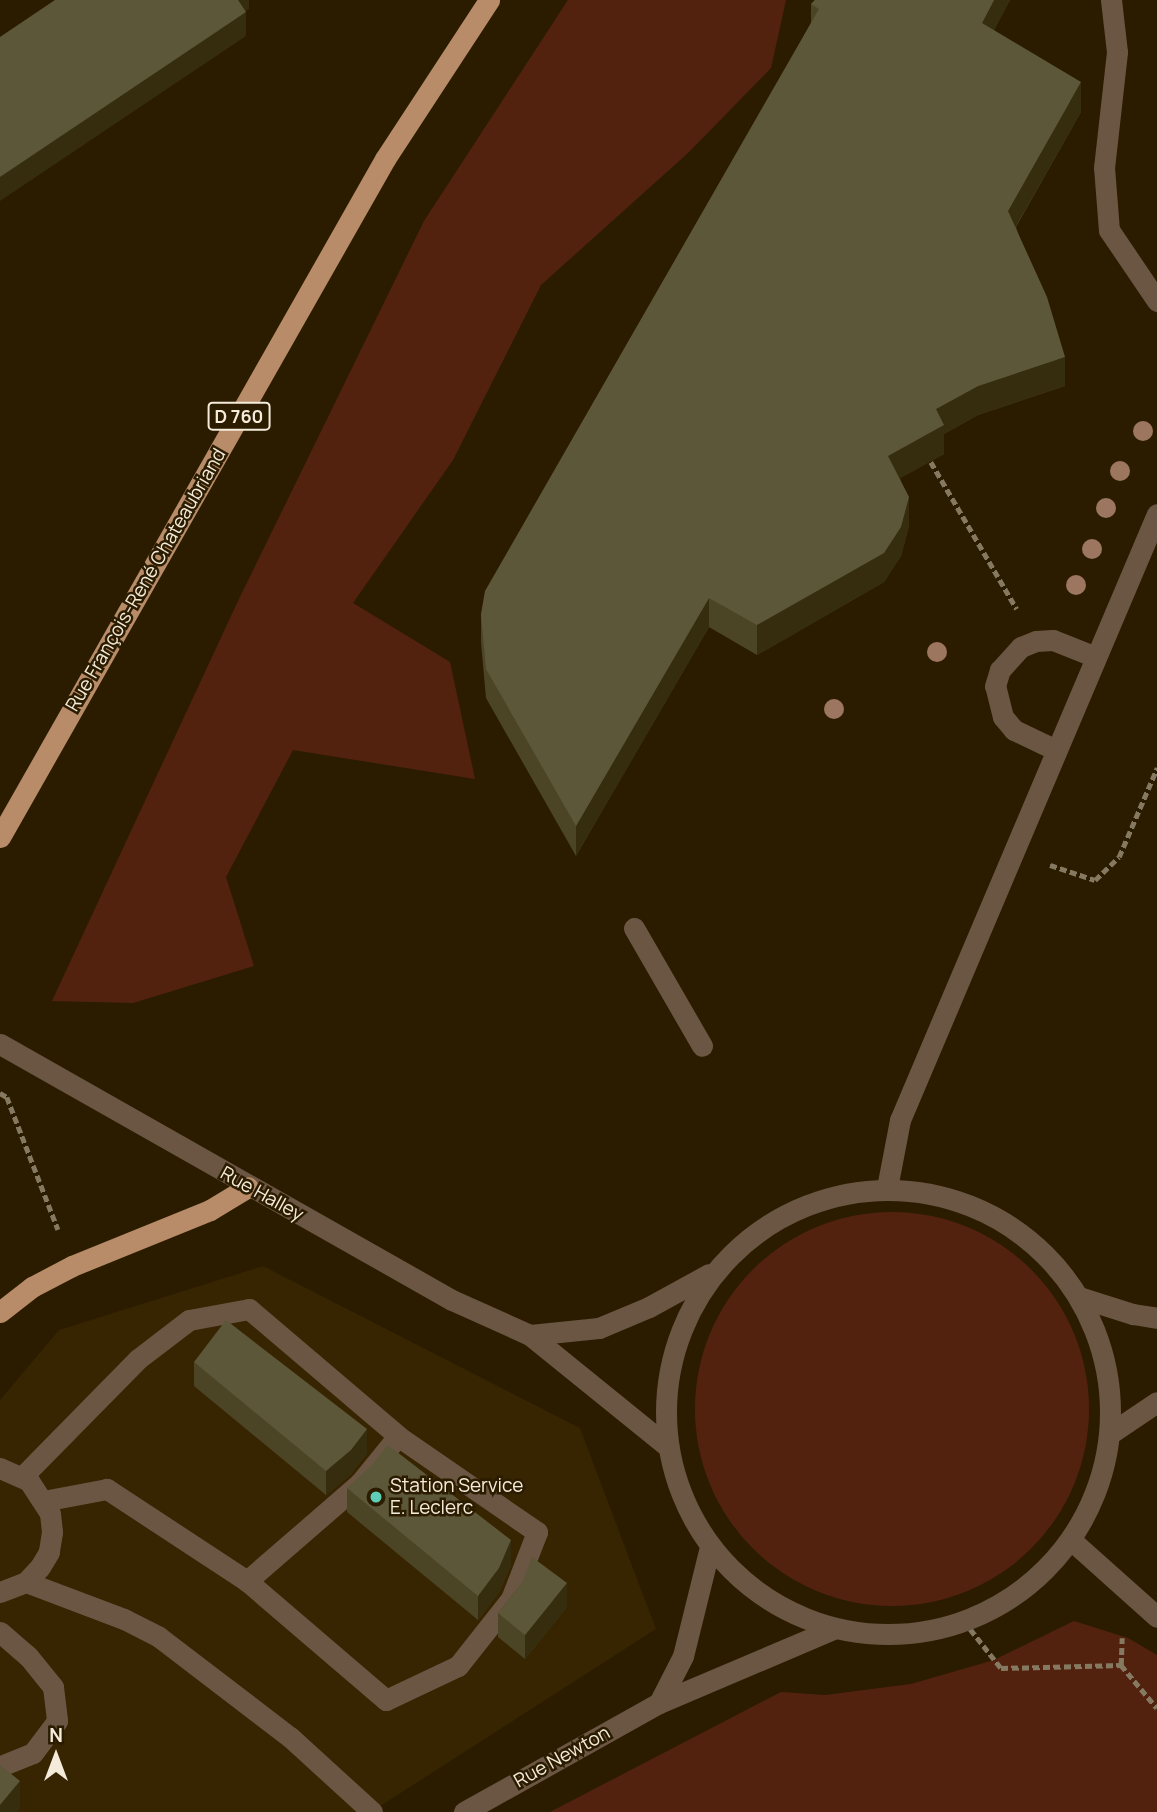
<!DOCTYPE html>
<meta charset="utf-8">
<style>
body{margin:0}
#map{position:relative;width:1157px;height:1812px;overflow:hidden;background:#2b1c00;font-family:Manrope,sans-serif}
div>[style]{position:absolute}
.built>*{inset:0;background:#372400}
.green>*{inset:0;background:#53220f}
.round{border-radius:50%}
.path>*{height:4.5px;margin-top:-2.25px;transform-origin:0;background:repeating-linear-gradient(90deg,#867962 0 7px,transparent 0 10.5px)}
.minor>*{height:21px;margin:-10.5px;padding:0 10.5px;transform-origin:10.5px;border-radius:10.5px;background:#6b5644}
.minor>.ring{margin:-10.5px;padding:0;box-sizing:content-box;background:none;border:21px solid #6b5644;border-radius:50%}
.major>*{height:21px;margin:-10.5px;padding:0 10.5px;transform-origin:10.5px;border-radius:10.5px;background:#b88c68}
.trees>*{width:20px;height:20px;margin:-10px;border-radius:50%;background:#9c765f}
.wall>*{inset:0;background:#4b4526}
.shaded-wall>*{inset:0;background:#362d0e}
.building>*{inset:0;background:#5d5739}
.dots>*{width:19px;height:19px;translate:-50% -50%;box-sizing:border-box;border:4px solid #2b1c00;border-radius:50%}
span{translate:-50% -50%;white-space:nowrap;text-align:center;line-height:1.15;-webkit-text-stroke:5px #2b1c00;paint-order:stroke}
.shield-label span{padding:2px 5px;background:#2b1c00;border:2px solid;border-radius:5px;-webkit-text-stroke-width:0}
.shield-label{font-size:18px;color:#f5ebda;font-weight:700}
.street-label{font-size:19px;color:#f5ebda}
.poi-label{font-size:19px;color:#f5ebda}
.left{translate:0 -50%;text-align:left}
.north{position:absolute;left:21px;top:1721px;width:70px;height:70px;-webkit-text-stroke:5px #2b1c00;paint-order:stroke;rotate:0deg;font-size:19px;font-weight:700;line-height:28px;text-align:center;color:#f5ebda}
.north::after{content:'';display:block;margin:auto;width:24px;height:32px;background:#f5ebda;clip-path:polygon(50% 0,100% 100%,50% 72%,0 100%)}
</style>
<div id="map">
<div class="built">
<i style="clip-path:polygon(263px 1266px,580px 1428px,656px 1629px,371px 1812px,0 1812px,0 1400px,59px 1330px)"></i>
</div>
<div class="green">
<i style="clip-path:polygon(568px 0,786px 0,771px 68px,688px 153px,541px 285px,453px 460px,353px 603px,450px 662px,475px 779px,293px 750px,226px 877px,254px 966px,133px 1003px,52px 1001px,238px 601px,424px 221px)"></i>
<i class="round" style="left:695px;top:1212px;width:394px;height:394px"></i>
<i style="clip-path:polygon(1074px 1621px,1128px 1638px,1157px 1655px,1157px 1812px,550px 1812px,781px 1692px,825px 1695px,911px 1684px,994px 1660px)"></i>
</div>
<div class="path">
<i style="left:931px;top:462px;width:170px;rotate:59.7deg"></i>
<i style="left:1050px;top:865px;width:47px;rotate:18.4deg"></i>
<i style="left:1095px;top:880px;width:33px;rotate:-44deg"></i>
<i style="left:1119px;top:857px;width:97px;rotate:-66.9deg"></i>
<i style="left:0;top:1093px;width:8px;rotate:30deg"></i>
<i style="left:7px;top:1097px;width:142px;rotate:68.9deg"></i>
<i style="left:964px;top:1621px;width:60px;rotate:51.8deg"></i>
<i style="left:1001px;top:1668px;width:120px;rotate:-1.4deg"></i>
<i style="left:1121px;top:1665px;width:56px;rotate:50.1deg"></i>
<i style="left:1121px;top:1665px;width:27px;rotate:-88deg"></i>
</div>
<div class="minor">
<i style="left:1111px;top:0;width:52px;rotate:83.4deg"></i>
<i style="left:1117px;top:52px;width:116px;rotate:96.4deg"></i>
<i style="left:1104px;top:167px;width:63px;rotate:85.5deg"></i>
<i style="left:1109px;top:230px;width:86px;rotate:55.9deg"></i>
<i style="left:1056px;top:750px;width:47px;rotate:-154.5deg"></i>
<i style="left:1014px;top:730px;width:17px;rotate:-130deg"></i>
<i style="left:1003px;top:717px;width:32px;rotate:-104deg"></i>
<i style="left:995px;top:686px;width:17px;rotate:-73deg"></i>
<i style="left:1000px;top:670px;width:31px;rotate:-48deg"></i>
<i style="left:1021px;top:647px;width:16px;rotate:-22deg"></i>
<i style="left:1036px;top:641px;width:17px;rotate:-3deg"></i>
<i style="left:1053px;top:640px;width:46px;rotate:21.6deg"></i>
<i style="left:634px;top:928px;width:136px;rotate:60deg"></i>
<i style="left:0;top:1044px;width:519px;rotate:29.53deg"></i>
<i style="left:452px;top:1300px;width:85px;rotate:24.2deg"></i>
<i style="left:530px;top:1335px;width:175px;rotate:39deg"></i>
<i style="left:887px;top:1188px;width:69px;rotate:-79.2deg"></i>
<i style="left:900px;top:1120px;width:658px;rotate:-67.02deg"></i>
<i class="ring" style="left:666px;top:1190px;width:423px;height:423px"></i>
<i style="left:1079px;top:1297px;width:57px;rotate:17.5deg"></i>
<i style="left:1133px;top:1314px;width:24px;rotate:9deg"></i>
<i style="left:530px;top:1335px;width:69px;rotate:-5.8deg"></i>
<i style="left:599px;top:1328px;width:54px;rotate:-22.8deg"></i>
<i style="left:649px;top:1307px;width:68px;rotate:-28.8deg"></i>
<i style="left:1111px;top:1433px;width:55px;rotate:-34deg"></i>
<i style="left:0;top:1468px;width:32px;rotate:24deg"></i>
<i style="left:29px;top:1481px;width:38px;rotate:57deg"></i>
<i style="left:50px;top:1513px;width:19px;rotate:84deg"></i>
<i style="left:52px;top:1532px;width:20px;rotate:99deg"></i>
<i style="left:49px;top:1552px;width:17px;rotate:121deg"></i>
<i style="left:40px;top:1567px;width:21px;rotate:133deg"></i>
<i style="left:26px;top:1582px;width:28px;rotate:159deg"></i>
<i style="left:22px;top:1477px;width:165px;rotate:-45.5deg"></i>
<i style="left:138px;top:1359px;width:64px;rotate:-37.4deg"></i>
<i style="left:189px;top:1320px;width:61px;rotate:-10.4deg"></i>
<i style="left:249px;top:1309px;width:196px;rotate:40.4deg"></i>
<i style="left:398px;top:1436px;width:60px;rotate:129deg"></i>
<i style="left:360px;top:1483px;width:150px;rotate:139.1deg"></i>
<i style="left:247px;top:1581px;width:168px;rotate:-146.7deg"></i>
<i style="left:107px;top:1489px;width:65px;rotate:169.4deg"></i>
<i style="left:1071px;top:1540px;width:115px;rotate:41.8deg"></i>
<i style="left:247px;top:1581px;width:183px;rotate:40.6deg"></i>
<i style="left:386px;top:1700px;width:80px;rotate:-25.3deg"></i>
<i style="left:458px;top:1666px;width:85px;rotate:-51.7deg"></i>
<i style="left:511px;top:1599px;width:72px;rotate:-68.8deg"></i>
<i style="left:537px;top:1532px;width:169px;rotate:-145.4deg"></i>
<i style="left:26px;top:1582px;width:105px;rotate:20.7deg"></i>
<i style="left:124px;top:1619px;width:39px;rotate:27deg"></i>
<i style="left:159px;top:1637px;width:165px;rotate:37.4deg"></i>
<i style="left:290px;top:1737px;width:111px;rotate:42.4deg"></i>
<i style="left:0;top:1632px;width:37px;rotate:41deg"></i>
<i style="left:28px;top:1656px;width:40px;rotate:51deg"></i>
<i style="left:53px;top:1687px;width:34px;rotate:83deg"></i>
<i style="left:57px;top:1721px;width:40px;rotate:127deg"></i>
<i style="left:33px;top:1753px;width:35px;rotate:158deg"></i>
<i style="left:659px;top:1703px;width:53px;rotate:-62.9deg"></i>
<i style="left:683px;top:1656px;width:112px;rotate:-76.1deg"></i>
<i style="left:464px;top:1812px;width:223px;rotate:-29.2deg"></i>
<i style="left:659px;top:1703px;width:189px;rotate:-23deg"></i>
</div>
<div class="major">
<i style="left:0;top:837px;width:780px;rotate:-60.41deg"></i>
<i style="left:385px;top:159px;width:190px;rotate:-56.8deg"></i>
<i style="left:0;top:1312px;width:41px;rotate:-38deg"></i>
<i style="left:32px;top:1287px;width:45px;rotate:-27.7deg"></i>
<i style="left:72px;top:1266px;width:149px;rotate:-22.1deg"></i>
<i style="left:210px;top:1210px;width:44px;rotate:-31.2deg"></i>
</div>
<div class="trees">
<i style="left:1143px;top:431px"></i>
<i style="left:1120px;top:471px"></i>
<i style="left:1106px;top:508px"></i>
<i style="left:1092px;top:549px"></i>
<i style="left:1076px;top:585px"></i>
<i style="left:937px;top:652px"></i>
<i style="left:834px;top:709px"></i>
</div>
<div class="wall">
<i style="clip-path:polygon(815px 0,1010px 0,994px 30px,1081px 112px,1016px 227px,1065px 386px,978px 415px,944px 434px,944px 454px,900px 478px,909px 526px,901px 556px,884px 582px,757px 655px,709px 627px,576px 856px,486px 698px,481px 643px,481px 614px,811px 23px,811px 4px)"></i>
<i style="clip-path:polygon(194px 1362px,367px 1453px,351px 1474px,326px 1495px,194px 1386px)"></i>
<i style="clip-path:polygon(347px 1488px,511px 1564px,499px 1592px,478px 1620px,347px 1512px)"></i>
<i style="clip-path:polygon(522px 1583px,567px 1607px,525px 1659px,498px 1637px,498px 1613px)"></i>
</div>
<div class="shaded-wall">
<i style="clip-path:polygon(235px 0,249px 0,249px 9px,243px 13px,246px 12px,246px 36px,0 201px,0 177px)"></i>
<i style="clip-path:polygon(994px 0,1010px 0,982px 52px,982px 23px)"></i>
<i style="clip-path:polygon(1081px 82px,1081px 112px,1008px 240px,1008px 211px)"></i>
<i style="clip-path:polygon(1065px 357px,1065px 386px,978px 415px,944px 434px,944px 454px,888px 485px,888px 456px,936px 409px,978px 386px)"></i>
<i style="clip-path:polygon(909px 497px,909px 526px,901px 556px,884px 582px,757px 655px,757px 625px)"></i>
<i style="clip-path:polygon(709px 598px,709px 627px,576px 856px,576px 826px)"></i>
<i style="clip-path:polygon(367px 1429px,367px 1453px,351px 1474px,326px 1495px,326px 1471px)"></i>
<i style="clip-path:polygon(511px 1540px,511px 1564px,499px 1592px,478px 1620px,478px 1596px)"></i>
<i style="clip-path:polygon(567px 1583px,567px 1607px,525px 1659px,525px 1635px)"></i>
<i style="clip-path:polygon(20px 1781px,20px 1809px,17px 1812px,0 1812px,0 1805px)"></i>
</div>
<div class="building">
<i style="clip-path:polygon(55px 0,238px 0,246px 12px,0 177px,0 37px)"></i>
<i style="clip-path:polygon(815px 0,994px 0,982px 23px,1081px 82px,1008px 211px,1047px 297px,1065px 357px,978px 386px,936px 409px,944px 425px,888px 456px,909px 497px,901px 527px,884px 553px,757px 625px,709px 598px,576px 826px,486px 669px,481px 614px,485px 591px,819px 9px,811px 4px)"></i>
<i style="clip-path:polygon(226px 1320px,367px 1429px,351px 1450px,326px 1471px,194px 1362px)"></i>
<i style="clip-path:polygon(388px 1445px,511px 1540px,499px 1568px,478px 1596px,347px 1488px,370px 1467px)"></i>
<i style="clip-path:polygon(532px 1557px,567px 1583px,525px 1635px,498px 1613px,522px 1583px)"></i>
<i style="clip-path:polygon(0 1765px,20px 1781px,0 1805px)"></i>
</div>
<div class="dots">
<i style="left:376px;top:1497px;background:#5eceb8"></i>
</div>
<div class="shield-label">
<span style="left:239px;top:416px">D 760</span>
</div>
<div class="street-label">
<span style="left:146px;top:580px;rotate:-60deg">Rue François-René Chateaubriand</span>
<span style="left:262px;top:1194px;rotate:29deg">Rue Halley</span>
<span style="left:562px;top:1757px;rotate:-29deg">Rue Newton</span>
</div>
<div class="poi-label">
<span class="left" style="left:390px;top:1497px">Station Service<br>E. Leclerc</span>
</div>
<div class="north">N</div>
</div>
